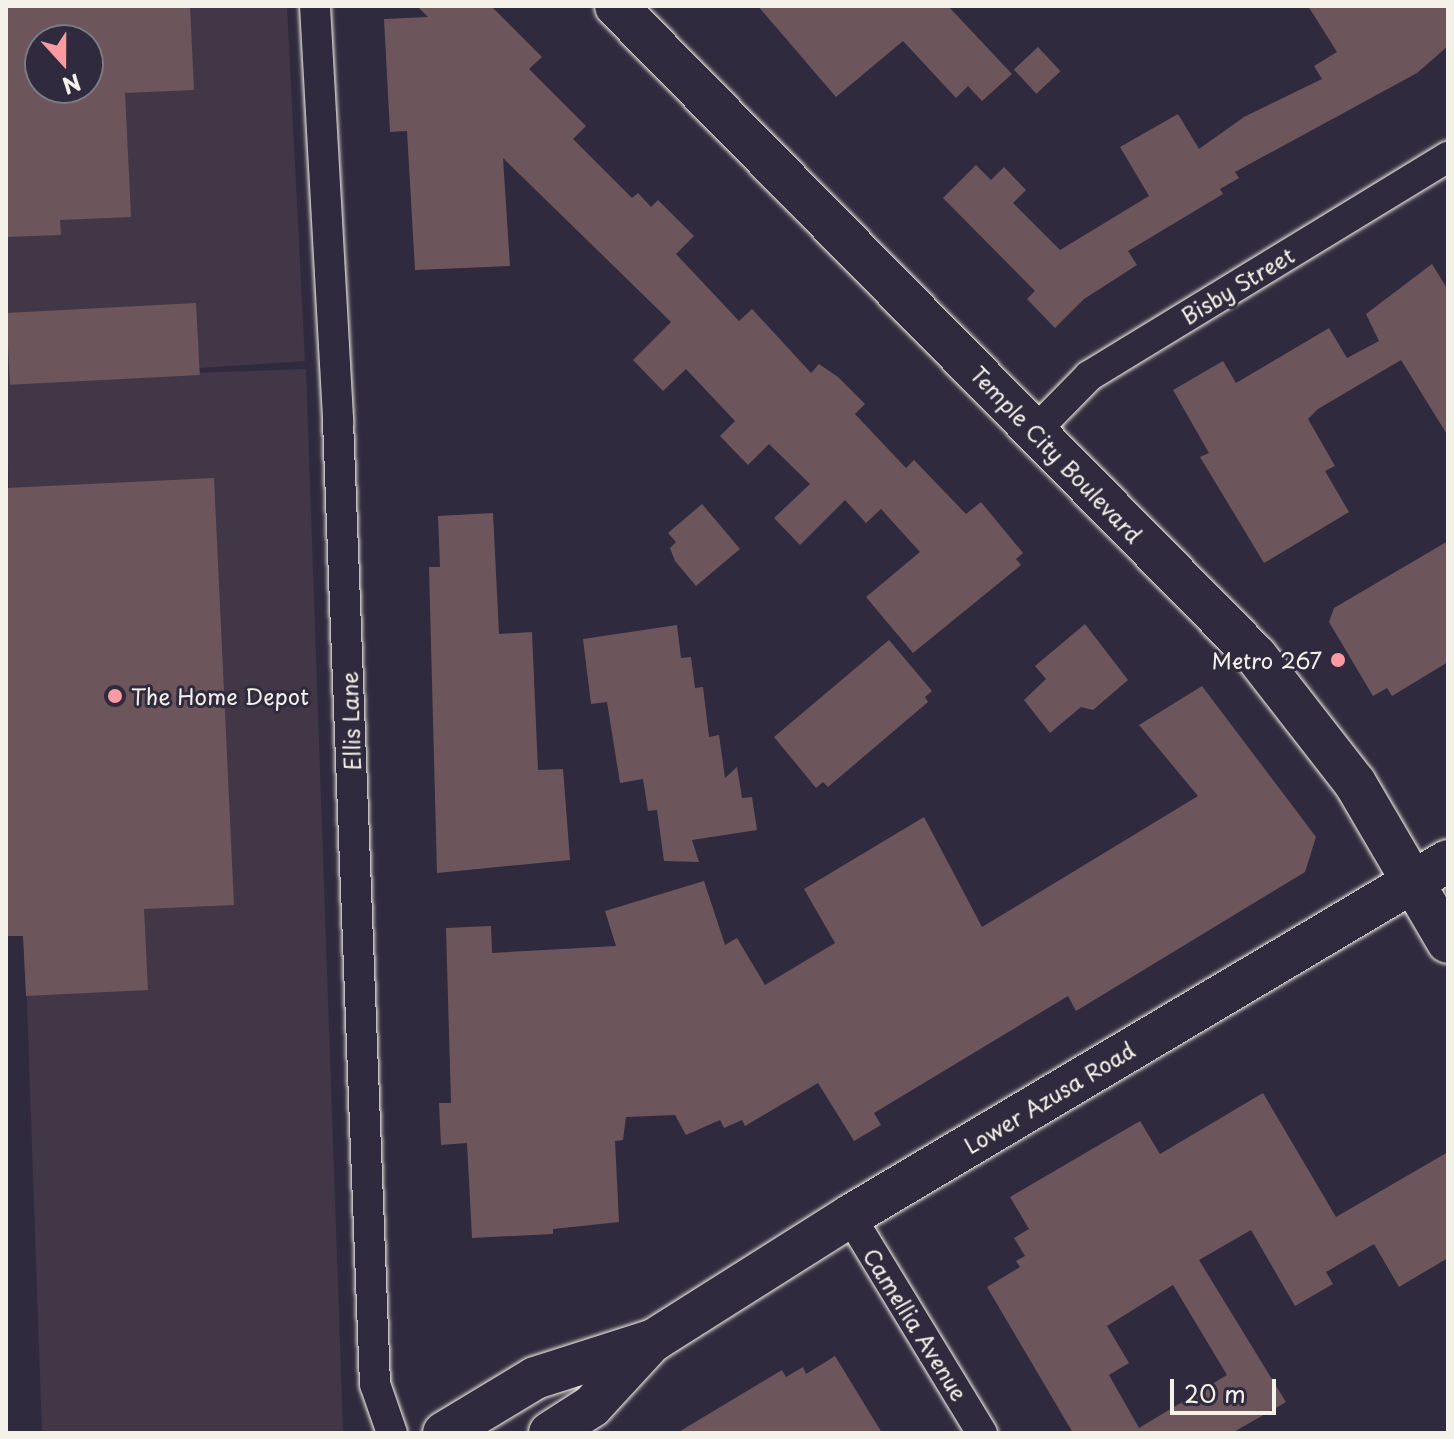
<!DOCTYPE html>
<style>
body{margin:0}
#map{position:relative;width:1454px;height:1439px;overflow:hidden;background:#2f2a3d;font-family:"Playpen Sans",sans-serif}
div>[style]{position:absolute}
.built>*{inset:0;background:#423746;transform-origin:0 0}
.building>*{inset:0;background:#6d565b;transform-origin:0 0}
.roads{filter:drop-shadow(0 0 2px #f4f1e8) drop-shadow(0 0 2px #f4f1e8)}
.street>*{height:30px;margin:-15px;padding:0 15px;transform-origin:15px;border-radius:15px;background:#2f2a3d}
.secondary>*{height:42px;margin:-21px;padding:0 21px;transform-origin:21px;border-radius:21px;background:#2f2a3d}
.dots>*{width:22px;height:22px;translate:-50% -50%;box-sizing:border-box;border:4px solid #2f2a3d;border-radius:50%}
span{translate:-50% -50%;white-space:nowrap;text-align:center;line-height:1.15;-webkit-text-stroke:6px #2f2a3d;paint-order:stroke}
.street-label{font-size:22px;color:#f4f1e8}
.poi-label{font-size:22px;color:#f4f1e8}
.right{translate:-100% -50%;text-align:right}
.left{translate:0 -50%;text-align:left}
.frame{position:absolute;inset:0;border:8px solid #f4f1e8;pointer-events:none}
.north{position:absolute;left:24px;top:24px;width:80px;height:80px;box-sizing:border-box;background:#2f2a3d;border:2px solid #7e7a81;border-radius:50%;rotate:159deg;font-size:22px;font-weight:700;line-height:32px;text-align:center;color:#f4f1e8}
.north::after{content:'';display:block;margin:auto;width:28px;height:36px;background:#ff9aa2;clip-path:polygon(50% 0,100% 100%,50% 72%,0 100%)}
.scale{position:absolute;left:1170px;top:1379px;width:106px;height:36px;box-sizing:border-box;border:4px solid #f4f1e8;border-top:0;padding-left:10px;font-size:24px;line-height:28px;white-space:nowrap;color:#f4f1e8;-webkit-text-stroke:6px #2f2a3d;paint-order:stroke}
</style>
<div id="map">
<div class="built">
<i style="clip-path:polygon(evenodd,6px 6px,287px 6px,305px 361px,6px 381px,6px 6px,40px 40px,88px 40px,88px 88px,40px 88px,40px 40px)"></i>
<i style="left:306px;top:369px;width:1065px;height:301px;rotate:88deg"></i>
</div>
<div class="building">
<i style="clip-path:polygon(evenodd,6px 6px,190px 6px,194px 90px,125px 93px,131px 217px,60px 220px,61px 235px,6px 237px,6px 6px,40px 40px,88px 40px,88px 88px,40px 88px,40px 40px)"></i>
<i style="clip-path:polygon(417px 6px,491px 6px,542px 57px,529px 69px,586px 126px,573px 139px,632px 198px,638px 193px,651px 207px,658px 200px,694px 236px,676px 254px,739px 321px,752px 309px,811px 373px,819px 364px,838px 377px,865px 404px,855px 414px,906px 468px,914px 460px,966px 514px,981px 502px,1023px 553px,1016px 559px,1021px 565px,913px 653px,866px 597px,920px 552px,881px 509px,866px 523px,845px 500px,800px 545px,774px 518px,810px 484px,769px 444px,748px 465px,720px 436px,735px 421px,686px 369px,663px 391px,633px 360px,671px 322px,503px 158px,510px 266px,415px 270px,407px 131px,390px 132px,384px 19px,428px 17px)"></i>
<i style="clip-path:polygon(758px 6px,948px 6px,1012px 74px,982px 101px,968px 86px,956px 98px,903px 41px,836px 97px)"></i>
<i style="clip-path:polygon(1308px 6px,1448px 6px,1448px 46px,1417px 73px,1235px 172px,1239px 178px,1220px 189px,1223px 194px,1128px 251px,1137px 265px,1084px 299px,1055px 328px,1027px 299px,1035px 291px,943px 198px,976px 165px,991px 180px,1004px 167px,1026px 190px,1013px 203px,1060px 250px,1149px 196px,1120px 147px,1178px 114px,1199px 149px,1244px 117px,1322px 79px,1314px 66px,1337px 52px)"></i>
<i style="left:1038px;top:47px;width:33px;height:33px;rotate:47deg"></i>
<i style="clip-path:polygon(1432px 264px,1448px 290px,1448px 436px,1401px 360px,1318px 409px,1308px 419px,1335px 466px,1325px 471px,1349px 512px,1264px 563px,1200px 457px,1209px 453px,1173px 390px,1223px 361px,1236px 383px,1329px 328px,1347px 358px,1379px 341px,1366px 314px)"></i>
<i style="left:196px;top:303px;width:72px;height:190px;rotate:87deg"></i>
<i style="clip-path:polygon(214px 478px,234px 905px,144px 909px,148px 990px,26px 996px,23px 936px,6px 936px,6px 488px)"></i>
<i style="clip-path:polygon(702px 504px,740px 549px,696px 586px,675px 561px,670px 548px,676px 542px,668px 533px)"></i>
<i style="clip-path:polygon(493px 513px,499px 634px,532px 632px,538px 770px,563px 769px,570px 860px,437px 873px,429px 567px,440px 567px,438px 516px)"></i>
<i style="clip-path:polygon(1448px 541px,1448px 662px,1392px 696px,1387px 688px,1373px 696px,1329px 622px,1334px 608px)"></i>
<i style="clip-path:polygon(1085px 624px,1128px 680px,1093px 710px,1081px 707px,1050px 733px,1024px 700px,1046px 679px,1035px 666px)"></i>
<i style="clip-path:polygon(677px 625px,681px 658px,691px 657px,695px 688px,703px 687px,709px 737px,719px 735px,725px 778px,737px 767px,742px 798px,752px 797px,757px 830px,692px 840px,699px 862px,664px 861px,657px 810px,648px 811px,643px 779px,620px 783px,607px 702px,591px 704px,583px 639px)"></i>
<i style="clip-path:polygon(889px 640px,932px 691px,925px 697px,928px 702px,828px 787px,823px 782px,816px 788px,774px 737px)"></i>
<i style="clip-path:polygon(1202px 686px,1316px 837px,1305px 872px,1076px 1011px,1068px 996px,874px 1113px,881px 1125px,854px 1141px,818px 1083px,745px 1126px,742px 1120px,724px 1128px,720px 1120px,686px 1135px,675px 1115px,626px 1117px,623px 1140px,615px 1141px,619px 1222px,553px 1229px,553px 1234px,472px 1238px,467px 1143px,441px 1145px,439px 1103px,451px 1103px,446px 928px,491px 926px,492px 953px,616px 946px,605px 911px,704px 881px,725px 945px,737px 938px,765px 985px,835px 943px,804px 889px,924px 817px,982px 927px,1198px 796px,1139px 725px)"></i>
<i style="clip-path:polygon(evenodd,1263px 1093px,1336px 1217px,1448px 1152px,1448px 1258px,1399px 1287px,1374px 1244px,1326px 1272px,1333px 1284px,1295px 1306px,1251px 1230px,1199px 1260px,1286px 1402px,1232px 1433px,1073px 1433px,987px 1287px,1020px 1267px,1016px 1261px,1025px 1256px,1014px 1238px,1029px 1229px,1010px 1197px,1140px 1121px,1160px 1154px,1263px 1093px,1173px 1285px,1227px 1375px,1139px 1428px,1109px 1375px,1129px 1363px,1107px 1326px,1173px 1285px)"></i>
<i style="clip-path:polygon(835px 1356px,882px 1433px,677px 1433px,782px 1370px,786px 1377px,803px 1367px,806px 1374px)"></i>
</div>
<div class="roads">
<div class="street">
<i style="left:315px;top:6px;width:416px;rotate:86.8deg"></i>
<i style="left:338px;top:421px;width:964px;rotate:87.8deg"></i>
<i style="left:375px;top:1384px;width:52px;rotate:70.9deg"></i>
<i style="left:1037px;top:429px;width:74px;rotate:-45.5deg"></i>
<i style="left:1089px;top:376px;width:421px;rotate:-31.4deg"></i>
<i style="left:850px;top:1216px;width:254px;rotate:58.7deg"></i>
</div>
<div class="secondary">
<i style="left:616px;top:6px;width:912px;rotate:45.44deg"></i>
<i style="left:1256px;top:656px;width:161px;rotate:52.1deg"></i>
<i style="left:1355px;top:783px;width:184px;rotate:59.7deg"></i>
<i style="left:444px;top:1433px;width:106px;rotate:-31.1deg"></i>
<i style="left:535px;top:1378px;width:125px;rotate:-17.7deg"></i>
<i style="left:654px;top:1340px;width:232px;rotate:-32.3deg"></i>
<i style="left:850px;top:1216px;width:695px;rotate:-30.7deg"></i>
<i style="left:550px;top:1433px;width:50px;rotate:-32.7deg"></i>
<i style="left:592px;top:1406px;width:88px;rotate:-47.3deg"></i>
</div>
</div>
<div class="dots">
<i style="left:1338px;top:660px;background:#ff9aa2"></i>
<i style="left:115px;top:696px;background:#ff9aa2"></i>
</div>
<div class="street-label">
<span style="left:1237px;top:285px;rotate:-31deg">Bisby Street</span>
<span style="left:1057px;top:454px;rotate:46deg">Temple City Boulevard</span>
<span style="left:350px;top:721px;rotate:-92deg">Ellis Lane</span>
<span style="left:1049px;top:1097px;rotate:-31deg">Lower Azusa Road</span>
<span style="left:916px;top:1324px;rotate:58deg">Camellia Avenue</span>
</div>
<div class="poi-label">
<span class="right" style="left:1322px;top:660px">Metro 267</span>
<span class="left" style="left:131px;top:696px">The Home Depot</span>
</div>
<div class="frame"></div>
<div class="north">N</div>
<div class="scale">20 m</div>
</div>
